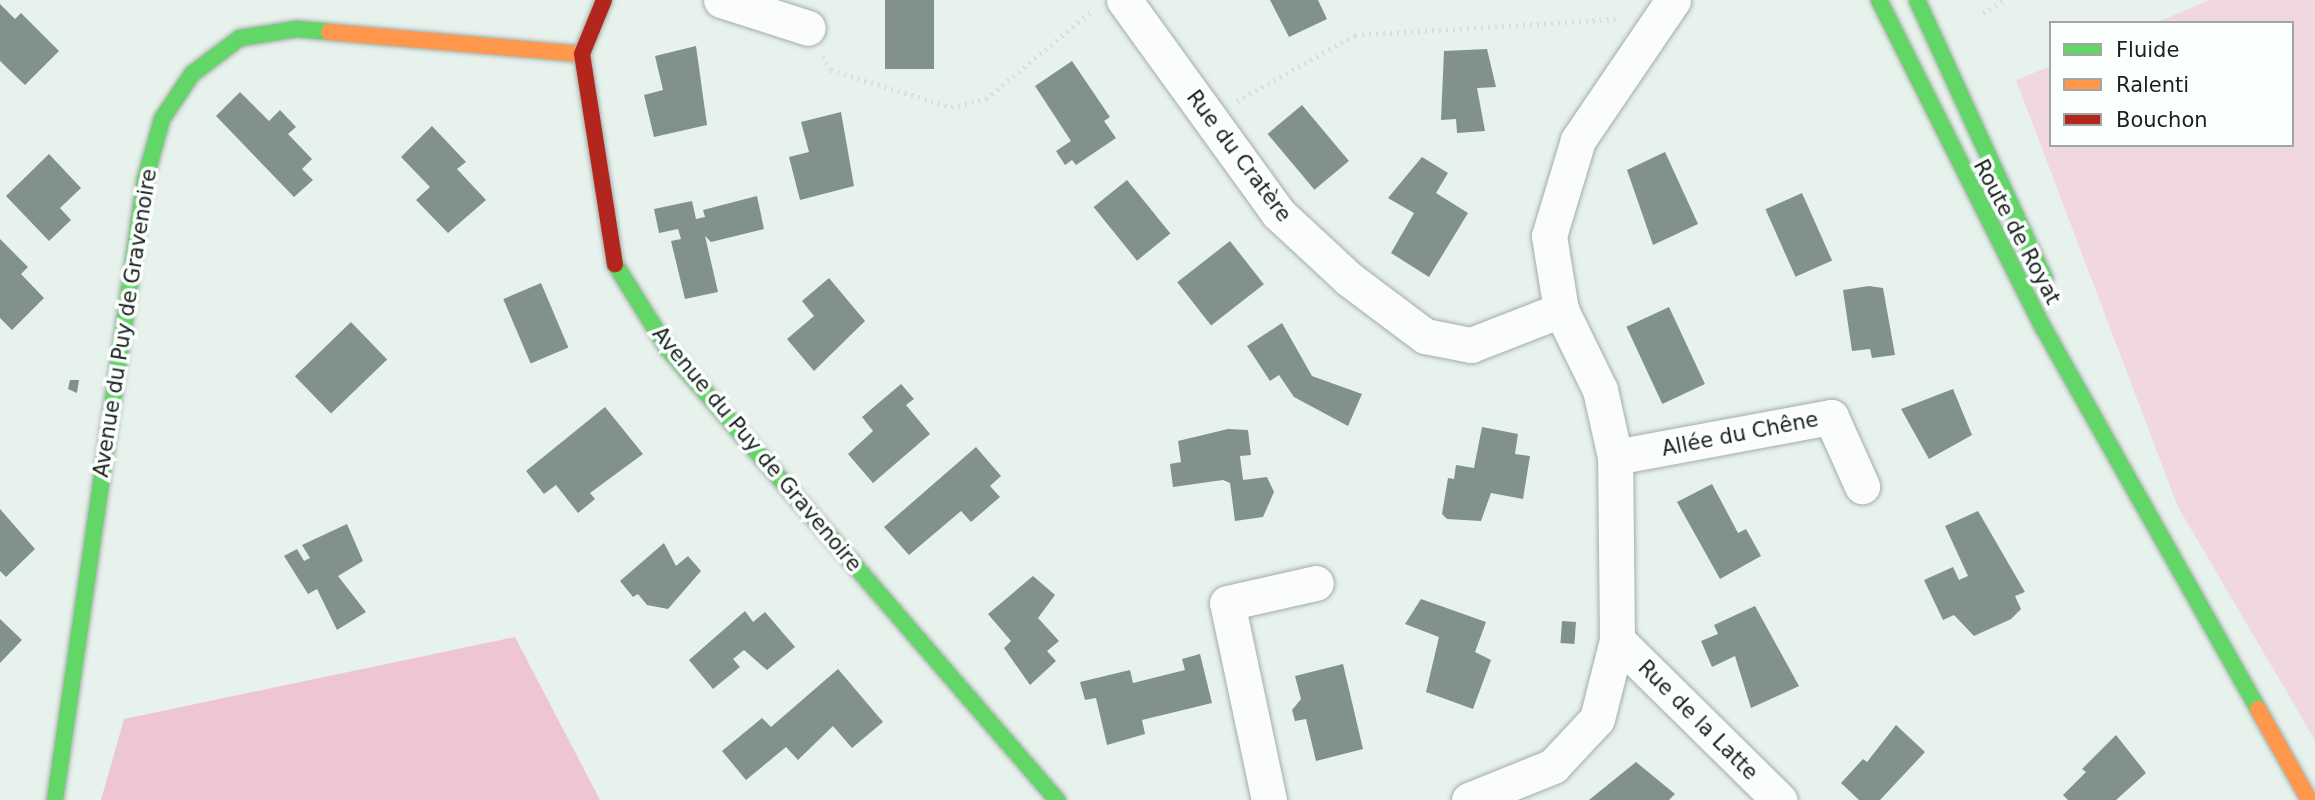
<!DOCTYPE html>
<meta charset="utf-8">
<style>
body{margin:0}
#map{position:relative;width:2315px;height:800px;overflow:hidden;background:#e7f2ec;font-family:"DejaVu Sans",sans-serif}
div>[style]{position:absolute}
.green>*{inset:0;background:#f1d8de}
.forest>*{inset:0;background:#eec6d2}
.building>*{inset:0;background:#80928a;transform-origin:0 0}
.path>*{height:4.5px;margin-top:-2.25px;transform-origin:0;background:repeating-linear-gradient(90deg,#dbdedd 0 2px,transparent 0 7px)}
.roads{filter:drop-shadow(0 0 2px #a4ada8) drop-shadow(0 0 2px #a4ada8)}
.street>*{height:35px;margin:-17.5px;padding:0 17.5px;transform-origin:17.5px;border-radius:17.5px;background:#fbfdfc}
.fast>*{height:16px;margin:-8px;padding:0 8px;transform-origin:8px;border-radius:8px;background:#63d668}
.slow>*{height:16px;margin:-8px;padding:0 8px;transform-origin:8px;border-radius:8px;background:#ff974d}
.jam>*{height:16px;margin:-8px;padding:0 8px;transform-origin:8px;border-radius:8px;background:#b3261e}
span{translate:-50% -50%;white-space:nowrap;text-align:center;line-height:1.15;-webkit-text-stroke:7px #fbfffd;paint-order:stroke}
.street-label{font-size:21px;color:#1a211d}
.legend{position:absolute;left:2049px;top:21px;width:245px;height:126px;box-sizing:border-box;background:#fbfffd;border:2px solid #a1a6a3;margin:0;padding:9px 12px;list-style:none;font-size:21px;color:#1a211d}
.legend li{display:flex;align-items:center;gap:14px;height:35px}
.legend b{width:35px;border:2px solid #a1a6a3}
</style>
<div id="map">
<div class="green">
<i style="clip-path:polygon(2210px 0,2315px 0,2315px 740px,2178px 507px,2016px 80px,2051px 66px,2051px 145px,2292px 145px,2292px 23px,2155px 23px)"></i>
</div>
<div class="forest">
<i style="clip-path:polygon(515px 637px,600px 800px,101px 800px,124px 719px)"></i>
</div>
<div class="building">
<i style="left:885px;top:0;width:49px;height:69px"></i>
<i style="clip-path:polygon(1270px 0,1318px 0,1327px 19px,1289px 37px)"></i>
<i style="clip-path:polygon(0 4px,15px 19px,21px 13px,59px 51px,25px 85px,0 61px)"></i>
<i style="clip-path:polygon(696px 46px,707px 125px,654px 137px,644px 95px,663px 90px,655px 56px)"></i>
<i style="clip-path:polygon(1487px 49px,1496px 87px,1477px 88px,1485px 131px,1457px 133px,1456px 119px,1441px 120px,1444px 51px)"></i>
<i style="clip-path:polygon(1072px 61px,1110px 117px,1104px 121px,1116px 138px,1076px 165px,1072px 160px,1065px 165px,1056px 151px,1071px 141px,1035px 86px)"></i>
<i style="clip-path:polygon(240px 92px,269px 121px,280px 110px,296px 127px,288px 134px,312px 159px,302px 169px,313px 180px,294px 197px,216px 116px)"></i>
<i style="left:1302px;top:105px;width:73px;height:45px;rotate:50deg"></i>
<i style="clip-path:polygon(841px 112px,854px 186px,800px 200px,789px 157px,809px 152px,801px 122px)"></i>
<i style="clip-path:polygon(432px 126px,466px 162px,457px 169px,486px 200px,448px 233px,416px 200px,430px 187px,401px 157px)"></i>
<i style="clip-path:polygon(1665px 152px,1698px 224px,1653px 245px,1627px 170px)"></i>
<i style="clip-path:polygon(49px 154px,81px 188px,60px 208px,71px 220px,49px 241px,6px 196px)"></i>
<i style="clip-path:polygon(1422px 157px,1448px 173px,1436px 193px,1468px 213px,1429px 277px,1391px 253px,1414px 213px,1388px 198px)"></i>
<i style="left:1127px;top:180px;width:69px;height:43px;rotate:51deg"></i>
<i style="left:1802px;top:193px;width:74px;height:40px;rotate:66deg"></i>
<i style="clip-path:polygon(757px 196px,764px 229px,711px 242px,705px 236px,718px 292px,685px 299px,671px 241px,681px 239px,678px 229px,659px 233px,654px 209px,692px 201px,696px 219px,705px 217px,703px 210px)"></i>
<i style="clip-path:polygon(0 239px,28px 267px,21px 274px,44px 298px,12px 330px,0 318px)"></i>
<i style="left:1230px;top:241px;width:55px;height:67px;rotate:52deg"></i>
<i style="clip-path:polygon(829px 278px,865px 321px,814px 371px,787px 339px,814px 316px,802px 301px)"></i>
<i style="left:541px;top:283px;width:70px;height:41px;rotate:67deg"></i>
<i style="clip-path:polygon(1869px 286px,1883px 288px,1895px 355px,1872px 358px,1870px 349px,1852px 351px,1843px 290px)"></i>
<i style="left:1669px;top:307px;width:85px;height:47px;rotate:65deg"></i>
<i style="left:351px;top:322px;width:52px;height:78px;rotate:46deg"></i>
<i style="clip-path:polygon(1282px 323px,1312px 376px,1362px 394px,1348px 426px,1294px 397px,1279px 375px,1270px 381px,1247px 346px)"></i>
<i style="clip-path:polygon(70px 380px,79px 380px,77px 393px,68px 389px)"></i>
<i style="clip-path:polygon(901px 384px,914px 399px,906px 405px,930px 434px,873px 483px,848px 454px,873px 431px,862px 417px)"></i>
<i style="clip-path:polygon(1953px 389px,1972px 435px,1929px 459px,1901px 409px)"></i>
<i style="clip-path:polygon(605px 407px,643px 454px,590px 493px,595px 499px,578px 513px,556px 485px,544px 494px,526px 471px)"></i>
<i style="clip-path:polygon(1482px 427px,1518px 434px,1515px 454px,1530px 456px,1523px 499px,1491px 493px,1481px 521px,1447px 519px,1442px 514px,1448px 478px,1454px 479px,1456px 465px,1474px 468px)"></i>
<i style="clip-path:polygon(1228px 429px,1248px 430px,1251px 455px,1240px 456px,1243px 480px,1267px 477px,1274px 492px,1263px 517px,1235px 521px,1230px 483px,1223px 480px,1173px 487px,1170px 464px,1181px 462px,1178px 441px)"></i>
<i style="clip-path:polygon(976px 447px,1001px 476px,990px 486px,1000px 497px,971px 522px,961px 511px,909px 555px,884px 527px)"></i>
<i style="clip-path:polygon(1712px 484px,1738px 533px,1746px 529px,1761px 556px,1720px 579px,1677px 502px)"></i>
<i style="clip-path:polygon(0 509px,35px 549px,6px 577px,0 571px)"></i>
<i style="clip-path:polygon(1978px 511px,2025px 592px,2015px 596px,2021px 609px,2011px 619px,1974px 636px,1954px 615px,1943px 620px,1924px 580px,1953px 567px,1959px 580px,1968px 576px,1945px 526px)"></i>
<i style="clip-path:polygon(347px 524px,363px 561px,338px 576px,366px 612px,337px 630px,317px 589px,308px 594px,284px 556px,297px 549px,304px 561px,310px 558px,302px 545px)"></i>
<i style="clip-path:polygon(664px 543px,676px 566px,688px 556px,701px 571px,668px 609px,647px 605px,638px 594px,633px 597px,620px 581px)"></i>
<i style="clip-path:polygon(1033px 576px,1055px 595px,1038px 618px,1059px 641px,1047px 651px,1056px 661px,1030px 685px,1004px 648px,1011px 641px,988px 614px)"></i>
<i style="clip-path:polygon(1421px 599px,1486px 622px,1475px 652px,1491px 660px,1473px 709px,1426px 692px,1439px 637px,1405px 624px)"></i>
<i style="clip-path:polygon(1755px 606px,1799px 686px,1751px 708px,1735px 656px,1712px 667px,1701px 641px,1718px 634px,1714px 625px)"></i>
<i style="clip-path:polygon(745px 611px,753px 622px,765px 612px,795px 647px,767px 670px,744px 650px,733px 659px,740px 667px,713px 689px,689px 660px)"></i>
<i style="clip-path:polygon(0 619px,22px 640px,0 663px)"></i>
<i style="left:1562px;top:621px;width:14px;height:22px;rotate:4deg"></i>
<i style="clip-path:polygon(1200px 654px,1212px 703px,1142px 720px,1145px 734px,1107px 745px,1096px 698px,1085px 700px,1080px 682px,1130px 670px,1133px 683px,1185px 670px,1182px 659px)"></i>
<i style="clip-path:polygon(1343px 664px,1363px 749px,1316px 761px,1306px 719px,1295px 721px,1292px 710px,1301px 699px,1295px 676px)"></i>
<i style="clip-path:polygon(838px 669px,883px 722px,852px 748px,833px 726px,798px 760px,786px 747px,746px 780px,722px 751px,762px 718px,771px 727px)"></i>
<i style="clip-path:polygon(1896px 725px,1925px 752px,1880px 800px,1859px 800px,1841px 783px,1863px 759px,1867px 762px)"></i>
<i style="clip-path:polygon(2116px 735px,2146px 773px,2116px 800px,2068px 800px,2063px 795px,2086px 772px,2082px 769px)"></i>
<i style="clip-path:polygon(1636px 762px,1675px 794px,1669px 800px,1589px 800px)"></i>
</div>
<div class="path">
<i style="left:1983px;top:13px;width:25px;rotate:-32deg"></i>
<i style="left:823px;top:56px;width:16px;rotate:60deg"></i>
<i style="left:831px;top:70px;width:126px;rotate:17.1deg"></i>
<i style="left:951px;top:107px;width:36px;rotate:-13deg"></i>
<i style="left:986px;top:99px;width:139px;rotate:-39.8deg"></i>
<i style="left:1237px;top:101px;width:135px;rotate:-29.2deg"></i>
<i style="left:1355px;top:35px;width:265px;rotate:-3.5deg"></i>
</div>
<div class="roads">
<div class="street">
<i style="left:721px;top:0;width:91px;rotate:17.8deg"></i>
<i style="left:1124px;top:0;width:263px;rotate:54.1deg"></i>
<i style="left:1278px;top:213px;width:97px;rotate:42.9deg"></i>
<i style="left:1349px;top:279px;width:95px;rotate:36.9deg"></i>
<i style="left:1425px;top:336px;width:47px;rotate:11.1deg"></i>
<i style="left:1471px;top:345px;width:97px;rotate:-21.3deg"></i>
<i style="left:1615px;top:457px;width:220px;rotate:-10.5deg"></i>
<i style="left:1831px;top:417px;width:76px;rotate:65.8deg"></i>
<i style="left:1617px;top:640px;width:228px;rotate:44.6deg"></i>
<i style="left:1269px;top:800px;width:201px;rotate:-102deg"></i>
<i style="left:1227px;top:603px;width:91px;rotate:-12.7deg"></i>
<i style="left:1469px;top:800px;width:91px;rotate:-22deg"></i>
<i style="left:1553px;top:766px;width:64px;rotate:-46.9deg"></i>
<i style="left:1597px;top:719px;width:81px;rotate:-75.8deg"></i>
<i style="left:1617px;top:640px;width:183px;rotate:-90.6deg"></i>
<i style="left:1615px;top:457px;width:69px;rotate:-102.6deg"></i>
<i style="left:1600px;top:390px;width:89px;rotate:-116deg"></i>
<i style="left:1561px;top:310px;width:75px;rotate:-99.2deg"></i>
<i style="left:1549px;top:236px;width:100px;rotate:-73.2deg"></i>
<i style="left:1578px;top:140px;width:169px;rotate:-55.8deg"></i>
</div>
<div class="fast">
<i style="left:1879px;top:0;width:368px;rotate:63.4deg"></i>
<i style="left:2044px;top:329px;width:436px;rotate:60.6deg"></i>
<i style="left:1917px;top:0;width:307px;rotate:65.4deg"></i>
<i style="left:615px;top:264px;width:100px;rotate:58.1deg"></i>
<i style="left:668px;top:349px;width:596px;rotate:49.22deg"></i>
<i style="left:55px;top:800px;width:626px;rotate:-81.74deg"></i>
<i style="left:145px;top:180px;width:63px;rotate:-74.4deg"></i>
<i style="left:162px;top:119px;width:54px;rotate:-56.3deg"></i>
<i style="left:192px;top:74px;width:60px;rotate:-36.9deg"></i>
<i style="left:240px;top:38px;width:58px;rotate:-9deg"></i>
<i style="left:297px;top:29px;width:32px;rotate:5deg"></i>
</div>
<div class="slow">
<i style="left:329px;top:32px;width:254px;rotate:5deg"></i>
<i style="left:2258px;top:709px;width:104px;rotate:60.7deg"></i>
</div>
<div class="jam">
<i style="left:604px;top:0;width:58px;rotate:112.2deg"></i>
<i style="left:582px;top:54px;width:213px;rotate:81.1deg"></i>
</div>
</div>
<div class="street-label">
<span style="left:1239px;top:156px;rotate:53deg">Rue du Cratère</span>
<span style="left:2017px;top:232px;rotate:62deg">Route de Royat</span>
<span style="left:125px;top:323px;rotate:-81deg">Avenue du Puy de Gravenoire</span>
<span style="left:1740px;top:434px;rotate:-11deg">Allée du Chêne</span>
<span style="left:757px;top:449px;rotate:50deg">Avenue du Puy de Gravenoire</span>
<span style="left:1698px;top:720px;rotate:45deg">Rue de la Latte</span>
</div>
<ul class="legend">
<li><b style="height:9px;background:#63d668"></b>Fluide</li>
<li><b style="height:9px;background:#ff974d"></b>Ralenti</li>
<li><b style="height:9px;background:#b3261e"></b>Bouchon</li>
</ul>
</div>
